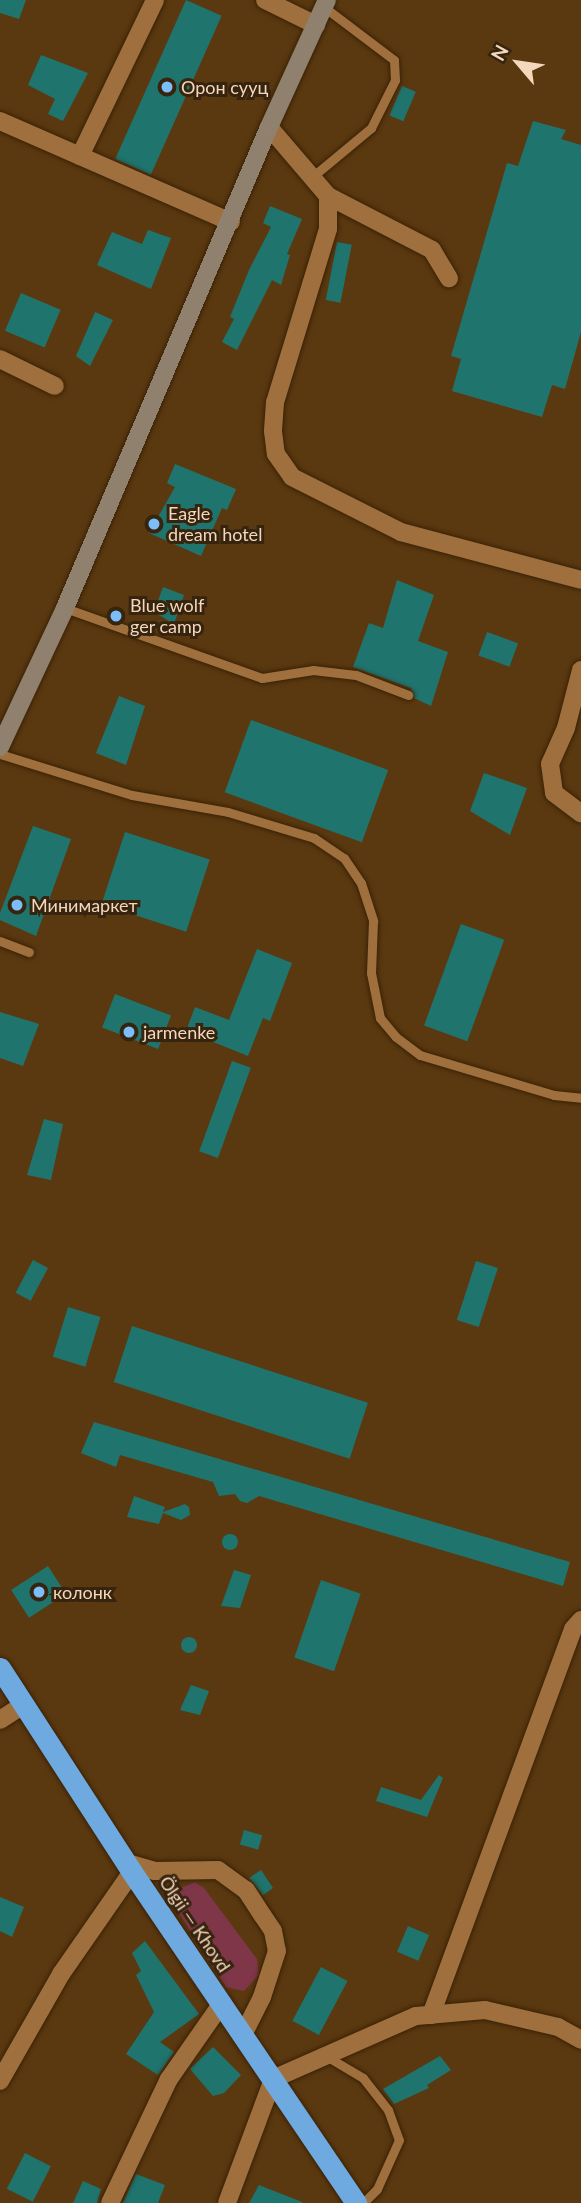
<!DOCTYPE html>
<meta charset="utf-8">
<style>
body{margin:0}
#map{position:relative;width:581px;height:2203px;overflow:hidden;background:#5b3910;font-family:Lato,sans-serif}
div>[style]{position:absolute}
.green>*{inset:0;background:#7e3648}
.building>*{inset:0;background:#1f746d;transform-origin:0 0}
.round{border-radius:50%}
.roads{filter:drop-shadow(0 0 2px #3a2206) drop-shadow(0 0 2px #3a2206)}
.lane>*{height:9px;margin:-4.5px;padding:0 4.5px;transform-origin:4.5px;border-radius:4.5px;background:#9f703d}
.street>*{height:18px;margin:-9px;padding:0 9px;transform-origin:9px;border-radius:9px;background:#9f703d}
.secondary>*{height:18px;margin:-9px;padding:0 9px;transform-origin:9px;border-radius:9px;background:#90816e}
.highway>*{height:21px;margin:-10.5px;padding:0 10.5px;transform-origin:10.5px;border-radius:10.5px;background:#6ea9df}
.dots>*{width:19px;height:19px;translate:-50% -50%;box-sizing:border-box;border:4px solid #37240e;border-radius:50%}
span{translate:-50% -50%;white-space:nowrap;text-align:center;line-height:1.15;-webkit-text-stroke:6px #37240e;paint-order:stroke}
.poi-label{font-size:18px;color:#f3d8be}
.left{translate:0 -50%;text-align:left}
.street-label{font-size:18px;color:#f3d8be}
.north{position:absolute;left:483px;top:28px;width:70px;height:70px;-webkit-text-stroke:5px #37240e;paint-order:stroke;rotate:299deg;font-size:19px;font-weight:700;line-height:28px;text-align:center;color:#f3d8be}
.north::after{content:'';display:block;margin:auto;width:24px;height:32px;background:#f3d8be;clip-path:polygon(50% 0,100% 100%,50% 72%,0 100%)}
</style>
<div id="map">
<div class="green">
<i style="clip-path:polygon(195px 1882px,204px 1888px,257px 1959px,259px 1975px,244px 1991px,226px 1987px,174px 1905px,178px 1889px)"></i>
</div>
<div class="building">
<i style="clip-path:polygon(0 0,26px 0,19px 19px,0 13px)"></i>
<i style="left:186px;top:0;width:39px;height:174px;rotate:24deg"></i>
<i style="clip-path:polygon(41px 55px,88px 73px,63px 121px,48px 114px,55px 99px,28px 85px)"></i>
<i style="left:402px;top:86px;width:15px;height:32px;rotate:23deg"></i>
<i style="clip-path:polygon(533px 121px,566px 130px,561px 139px,581px 145px,581px 332px,565px 389px,552px 385px,542px 417px,452px 391px,461px 359px,451px 356px,507px 163px,518px 166px)"></i>
<i style="clip-path:polygon(270px 206px,302px 219px,287px 254px,290px 255px,281px 285px,272px 280px,237px 350px,222px 342px,234px 319px,230px 317px,249px 270px,271px 227px,263px 223px)"></i>
<i style="clip-path:polygon(148px 230px,171px 238px,151px 289px,97px 265px,112px 232px,142px 244px)"></i>
<i style="left:337px;top:242px;width:15px;height:59px;rotate:11deg"></i>
<i style="left:21px;top:293px;width:43px;height:41px;rotate:23deg"></i>
<i style="clip-path:polygon(95px 312px,113px 320px,90px 366px,76px 356px)"></i>
<i style="clip-path:polygon(175px 464px,236px 489px,227px 510px,222px 508px,201px 556px,149px 533px,175px 487px,167px 483px)"></i>
<i style="clip-path:polygon(397px 580px,434px 595px,418px 641px,448px 652px,431px 706px,414px 698px,411px 688px,353px 667px,369px 623px,383px 628px)"></i>
<i style="clip-path:polygon(163px 587px,184px 595px,174px 624px,154px 612px)"></i>
<i style="left:487px;top:632px;width:33px;height:25px;rotate:20deg"></i>
<i style="clip-path:polygon(119px 696px,145px 706px,126px 765px,96px 753px)"></i>
<i style="left:251px;top:720px;width:146px;height:77px;rotate:20deg"></i>
<i style="clip-path:polygon(484px 773px,527px 788px,510px 835px,470px 811px)"></i>
<i style="clip-path:polygon(33px 826px,71px 839px,36px 936px,0 920px,0 913px)"></i>
<i style="left:125px;top:832px;width:89px;height:76px;rotate:18deg"></i>
<i style="left:461px;top:924px;width:46px;height:108px;rotate:20deg"></i>
<i style="clip-path:polygon(257px 949px,292px 963px,270px 1021px,263px 1018px,248px 1056px,186px 1031px,195px 1007px,229px 1020px)"></i>
<i style="left:115px;top:994px;width:60px;height:36px;rotate:21deg"></i>
<i style="clip-path:polygon(0 1012px,39px 1024px,23px 1066px,0 1058px)"></i>
<i style="left:232px;top:1061px;width:20px;height:96px;rotate:20deg"></i>
<i style="clip-path:polygon(44px 1119px,63px 1124px,51px 1180px,27px 1175px)"></i>
<i style="left:33px;top:1260px;width:17px;height:37px;rotate:28deg"></i>
<i style="left:476px;top:1261px;width:23px;height:62px;rotate:18deg"></i>
<i style="left:68px;top:1307px;width:34px;height:52px;rotate:17deg"></i>
<i style="left:132px;top:1326px;width:248px;height:59px;rotate:18deg"></i>
<i style="clip-path:polygon(94px 1422px,570px 1562px,563px 1586px,259px 1496px,247px 1503px,240px 1501px,235px 1494px,219px 1496px,213px 1482px,120px 1455px,116px 1467px,81px 1453px)"></i>
<i style="clip-path:polygon(134px 1496px,165px 1507px,163px 1512px,185px 1504px,189px 1507px,190px 1515px,181px 1520px,163px 1513px,159px 1524px,127px 1517px)"></i>
<i class="round" style="left:222px;top:1534px;width:16px;height:16px"></i>
<i style="left:48px;top:1566px;width:33px;height:44px;rotate:57deg"></i>
<i style="clip-path:polygon(234px 1570px,251px 1575px,240px 1608px,221px 1606px)"></i>
<i style="left:321px;top:1580px;width:42px;height:82px;rotate:19deg"></i>
<i class="round" style="left:181px;top:1637px;width:16px;height:16px"></i>
<i style="clip-path:polygon(191px 1685px,209px 1691px,200px 1715px,180px 1710px)"></i>
<i style="clip-path:polygon(439px 1775px,443px 1778px,427px 1817px,376px 1801px,381px 1787px,421px 1800px)"></i>
<i style="left:244px;top:1830px;width:19px;height:15px;rotate:16deg"></i>
<i style="clip-path:polygon(261px 1870px,273px 1888px,263px 1895px,249px 1878px)"></i>
<i style="clip-path:polygon(0 1897px,24px 1907px,12px 1937px,0 1931px)"></i>
<i style="left:408px;top:1926px;width:23px;height:28px;rotate:23deg"></i>
<i style="clip-path:polygon(145px 1941px,199px 2014px,160px 2042px,174px 2052px,158px 2075px,126px 2054px,154px 2012px,136px 1975px,141px 1971px,132px 1953px)"></i>
<i style="left:321px;top:1967px;width:30px;height:61px;rotate:28deg"></i>
<i style="clip-path:polygon(213px 2047px,241px 2075px,224px 2093px,213px 2096px,190px 2069px)"></i>
<i style="clip-path:polygon(440px 2056px,451px 2070px,427px 2085px,429px 2088px,394px 2104px,383px 2089px)"></i>
<i style="left:25px;top:2153px;width:29px;height:40px;rotate:27deg"></i>
<i style="clip-path:polygon(136px 2174px,165px 2185px,158px 2203px,123px 2203px)"></i>
<i style="clip-path:polygon(83px 2181px,101px 2189px,97px 2203px,73px 2203px)"></i>
<i style="clip-path:polygon(259px 2185px,302px 2202px,302px 2203px,249px 2203px)"></i>
</div>
<div class="roads">
<div class="lane">
<i style="left:312px;top:177px;width:77px;rotate:-39.7deg"></i>
<i style="left:371px;top:128px;width:54px;rotate:-63.4deg"></i>
<i style="left:395px;top:80px;width:20px;rotate:-93deg"></i>
<i style="left:394px;top:60px;width:88px;rotate:-142.9deg"></i>
<i style="left:65px;top:608px;width:209px;rotate:19.6deg"></i>
<i style="left:262px;top:678px;width:52px;rotate:-8.9deg"></i>
<i style="left:313px;top:670px;width:43px;rotate:6.6deg"></i>
<i style="left:356px;top:675px;width:56px;rotate:21deg"></i>
<i style="left:0;top:754px;width:138px;rotate:17.3deg"></i>
<i style="left:132px;top:795px;width:97px;rotate:10deg"></i>
<i style="left:228px;top:812px;width:90px;rotate:16.8deg"></i>
<i style="left:314px;top:838px;width:36px;rotate:34deg"></i>
<i style="left:344px;top:858px;width:30px;rotate:56deg"></i>
<i style="left:361px;top:883px;width:40px;rotate:72deg"></i>
<i style="left:373px;top:921px;width:52px;rotate:92.2deg"></i>
<i style="left:371px;top:973px;width:46px;rotate:78.7deg"></i>
<i style="left:380px;top:1018px;width:25px;rotate:50deg"></i>
<i style="left:396px;top:1037px;width:30px;rotate:37deg"></i>
<i style="left:420px;top:1055px;width:140px;rotate:16.6deg"></i>
<i style="left:554px;top:1095px;width:27px;rotate:6deg"></i>
<i style="left:0;top:941px;width:31px;rotate:21deg"></i>
<i style="left:326px;top:2056px;width:43px;rotate:30.7deg"></i>
<i style="left:363px;top:2078px;width:41px;rotate:52deg"></i>
<i style="left:388px;top:2110px;width:32px;rotate:70deg"></i>
<i style="left:399px;top:2140px;width:54px;rotate:114.2deg"></i>
<i style="left:377px;top:2189px;width:20px;rotate:135deg"></i>
</div>
<div class="street">
<i style="left:265px;top:0;width:57px;rotate:26.1deg"></i>
<i style="left:0;top:121px;width:252px;rotate:23.6deg"></i>
<i style="left:269px;top:127px;width:91px;rotate:49.5deg"></i>
<i style="left:328px;top:196px;width:33px;rotate:90deg"></i>
<i style="left:328px;top:229px;width:181px;rotate:107deg"></i>
<i style="left:275px;top:402px;width:29px;rotate:94deg"></i>
<i style="left:273px;top:431px;width:23px;rotate:83deg"></i>
<i style="left:276px;top:454px;width:28px;rotate:55deg"></i>
<i style="left:292px;top:477px;width:122px;rotate:26.8deg"></i>
<i style="left:401px;top:532px;width:186px;rotate:14.9deg"></i>
<i style="left:80px;top:156px;width:173px;rotate:-64.3deg"></i>
<i style="left:328px;top:196px;width:117px;rotate:27.4deg"></i>
<i style="left:432px;top:250px;width:33px;rotate:59deg"></i>
<i style="left:0;top:359px;width:61px;rotate:26.1deg"></i>
<i style="left:581px;top:670px;width:60px;rotate:104.5deg"></i>
<i style="left:566px;top:728px;width:39px;rotate:114deg"></i>
<i style="left:550px;top:764px;width:29px;rotate:82deg"></i>
<i style="left:554px;top:793px;width:34px;rotate:37deg"></i>
<i style="left:0;top:1720px;width:27px;rotate:-33deg"></i>
<i style="left:127px;top:1863px;width:29px;rotate:16deg"></i>
<i style="left:155px;top:1871px;width:63px;rotate:-0.9deg"></i>
<i style="left:218px;top:1870px;width:34px;rotate:36deg"></i>
<i style="left:246px;top:1890px;width:31px;rotate:57deg"></i>
<i style="left:263px;top:1916px;width:18px;rotate:56deg"></i>
<i style="left:273px;top:1931px;width:20px;rotate:79deg"></i>
<i style="left:277px;top:1951px;width:48px;rotate:108.1deg"></i>
<i style="left:262px;top:1997px;width:42px;rotate:116.6deg"></i>
<i style="left:431px;top:2015px;width:411px;rotate:-69.8deg"></i>
<i style="left:573px;top:1629px;width:12px;rotate:-48deg"></i>
<i style="left:0;top:2081px;width:123px;rotate:-60.3deg"></i>
<i style="left:61px;top:1974px;width:124px;rotate:-55.2deg"></i>
<i style="left:110px;top:2203px;width:137px;rotate:-64.6deg"></i>
<i style="left:169px;top:2079px;width:93px;rotate:-55.1deg"></i>
<i style="left:227px;top:2203px;width:132px;rotate:-69.6deg"></i>
<i style="left:273px;top:2079px;width:156px;rotate:-23.8deg"></i>
<i style="left:416px;top:2016px;width:69px;rotate:-5deg"></i>
<i style="left:485px;top:2010px;width:75px;rotate:13.1deg"></i>
<i style="left:558px;top:2027px;width:26px;rotate:29deg"></i>
</div>
<div class="secondary">
<i style="left:0;top:747px;width:153px;rotate:-64.9deg"></i>
<i style="left:65px;top:608px;width:522px;rotate:-67.02deg"></i>
<i style="left:269px;top:127px;width:140px;rotate:-65.5deg"></i>
</div>
<div class="highway">
<i style="left:0;top:1668px;width:243px;rotate:57.1deg"></i>
<i style="left:132px;top:1872px;width:400px;rotate:55.9deg"></i>
</div>
</div>
<div class="dots">
<i style="left:167px;top:87px;background:#7cbef9"></i>
<i style="left:154px;top:524px;background:#7cbef9"></i>
<i style="left:116px;top:616px;background:#7cbef9"></i>
<i style="left:17px;top:905px;background:#7cbef9"></i>
<i style="left:129px;top:1032px;background:#7cbef9"></i>
<i style="left:39px;top:1592px;background:#7cbef9"></i>
</div>
<div class="poi-label">
<span class="left" style="left:181px;top:87px">Орон сууц</span>
<span class="left" style="left:168px;top:524px">Eagle<br>dream hotel</span>
<span class="left" style="left:130px;top:616px">Blue wolf<br>ger camp</span>
<span class="left" style="left:31px;top:905px">Минимаркет</span>
<span class="left" style="left:143px;top:1032px">jarmenke</span>
<span class="left" style="left:53px;top:1592px">колонк</span>
</div>
<div class="street-label">
<span style="left:195px;top:1924px;rotate:56deg">Ölgii — Khovd</span>
</div>
<div class="north">N</div>
</div>
